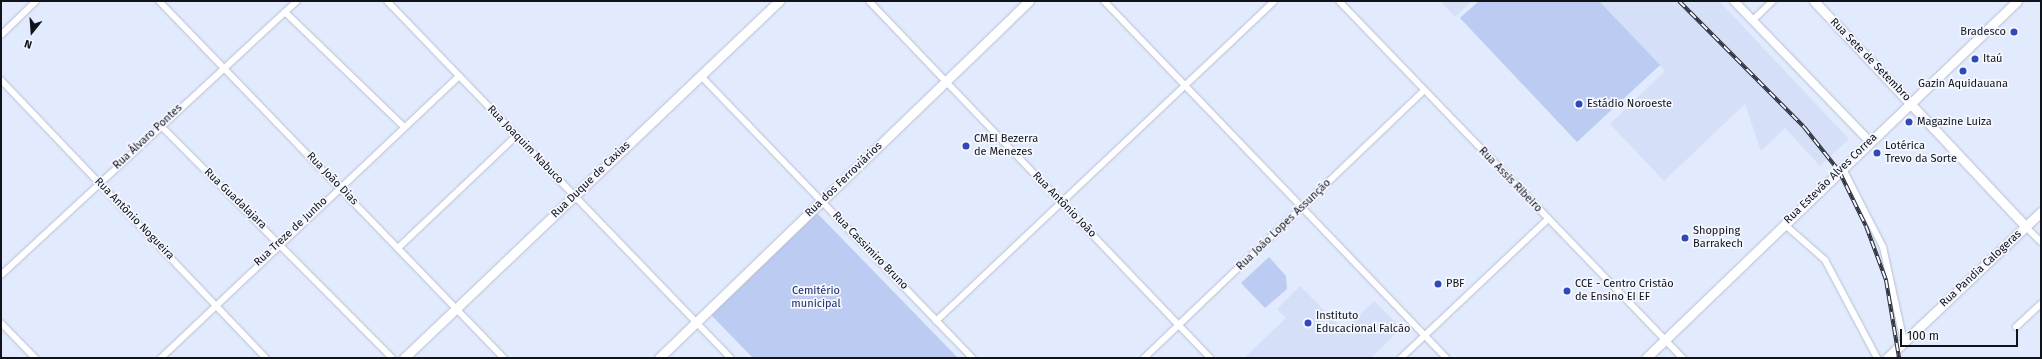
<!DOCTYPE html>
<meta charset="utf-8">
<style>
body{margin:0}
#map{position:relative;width:2042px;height:359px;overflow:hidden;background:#e2eafd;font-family:"Fira Sans",sans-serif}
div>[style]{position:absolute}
.built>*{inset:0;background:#d5dff8}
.green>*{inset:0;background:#bccbf1}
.roads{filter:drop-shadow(0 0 1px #b8bfd2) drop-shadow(0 0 1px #b8bfd2)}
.minor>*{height:6px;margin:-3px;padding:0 3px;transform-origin:3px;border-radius:3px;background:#fff}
.tertiary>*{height:8px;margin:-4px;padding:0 4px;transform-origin:4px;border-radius:4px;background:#fff}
.secondary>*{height:9px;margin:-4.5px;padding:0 4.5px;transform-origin:4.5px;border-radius:4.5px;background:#fff}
.rail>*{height:4px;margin-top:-2px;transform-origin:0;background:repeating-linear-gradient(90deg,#f4f7ff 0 8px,#2c2f38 0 16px);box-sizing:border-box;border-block:1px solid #2c2f38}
.dots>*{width:11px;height:11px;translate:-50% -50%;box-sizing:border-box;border:2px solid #f4f7ff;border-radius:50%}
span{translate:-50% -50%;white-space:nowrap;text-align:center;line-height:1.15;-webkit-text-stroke:3.5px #f4f7ff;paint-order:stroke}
.poi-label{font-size:11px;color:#11131a}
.right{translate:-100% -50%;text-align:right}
.left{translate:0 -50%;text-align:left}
.street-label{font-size:11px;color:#11131a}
.park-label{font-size:11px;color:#1c2b63}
.frame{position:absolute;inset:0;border:2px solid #11131a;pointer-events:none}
.north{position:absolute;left:12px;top:12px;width:40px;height:40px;-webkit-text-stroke:3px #f4f7ff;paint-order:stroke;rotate:197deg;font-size:11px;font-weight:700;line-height:16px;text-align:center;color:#11131a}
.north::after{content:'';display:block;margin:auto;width:14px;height:18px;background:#11131a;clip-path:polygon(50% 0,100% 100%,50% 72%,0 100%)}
.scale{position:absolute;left:1900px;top:329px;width:118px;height:18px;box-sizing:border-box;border:2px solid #11131a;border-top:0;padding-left:5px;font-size:12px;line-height:14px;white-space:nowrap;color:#11131a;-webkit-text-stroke:3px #f4f7ff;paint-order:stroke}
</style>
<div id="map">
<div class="built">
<i style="clip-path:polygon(1440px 1px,1472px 1px,1455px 17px)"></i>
<i style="clip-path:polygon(1599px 1px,1719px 1px,1849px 139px,1820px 166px,1785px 128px,1761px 151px,1745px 104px,1664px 181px,1610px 124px,1665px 71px)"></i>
<i style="clip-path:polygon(1300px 286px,1344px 330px,1374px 301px,1401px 328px,1371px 358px,1244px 358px,1286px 318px,1277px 309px)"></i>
</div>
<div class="green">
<i style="clip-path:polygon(1479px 1px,1599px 1px,1660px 65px,1577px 142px,1460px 18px)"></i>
<i style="clip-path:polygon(817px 213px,958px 358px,753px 358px,711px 315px)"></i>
<i style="clip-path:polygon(1269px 257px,1286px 276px,1287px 289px,1265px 308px,1241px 283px)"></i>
</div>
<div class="roads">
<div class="minor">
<i style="left:159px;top:1px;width:496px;rotate:46deg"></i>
<i style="left:387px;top:1px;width:495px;rotate:46.1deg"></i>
<i style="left:869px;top:1px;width:494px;rotate:46.3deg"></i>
<i style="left:1104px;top:1px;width:494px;rotate:46.2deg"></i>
<i style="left:1339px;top:1px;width:496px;rotate:46.1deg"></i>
<i style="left:285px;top:12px;width:164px;rotate:44deg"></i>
<i style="left:1753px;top:20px;width:28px;rotate:-44deg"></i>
<i style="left:1px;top:35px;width:49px;rotate:-44.2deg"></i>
<i style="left:701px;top:76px;width:391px;rotate:46.1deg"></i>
<i style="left:1px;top:80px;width:384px;rotate:46.4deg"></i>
<i style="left:161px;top:126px;width:327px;rotate:45.1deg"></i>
<i style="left:1842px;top:167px;width:90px;rotate:62.9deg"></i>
<i style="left:1883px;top:247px;width:97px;rotate:77.5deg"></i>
<i style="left:1784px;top:224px;width:55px;rotate:41.3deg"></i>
<i style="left:1825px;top:260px;width:111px;rotate:62deg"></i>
<i style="left:2026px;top:227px;width:21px;rotate:45deg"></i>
<i style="left:398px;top:248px;width:163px;rotate:-43.5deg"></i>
<i style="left:1px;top:275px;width:403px;rotate:-42.8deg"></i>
<i style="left:936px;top:321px;width:465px;rotate:-43.4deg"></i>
<i style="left:1px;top:323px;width:49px;rotate:45.8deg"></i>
<i style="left:2016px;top:327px;width:34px;rotate:-43deg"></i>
<i style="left:161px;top:358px;width:410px;rotate:-43.4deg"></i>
<i style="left:1144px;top:358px;width:386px;rotate:-43.7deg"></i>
<i style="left:1401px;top:358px;width:202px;rotate:-43.4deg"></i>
</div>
<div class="tertiary">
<i style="left:1734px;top:1px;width:194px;rotate:46deg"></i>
</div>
<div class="secondary">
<i style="left:1814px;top:1px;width:310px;rotate:46.8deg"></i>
<i style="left:404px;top:358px;width:518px;rotate:-43.59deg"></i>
<i style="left:659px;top:358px;width:514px;rotate:-43.98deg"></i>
<i style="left:1646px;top:358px;width:515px;rotate:-43.9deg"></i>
<i style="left:1887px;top:358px;width:212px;rotate:-43.5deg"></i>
</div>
</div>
<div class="rail">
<i style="left:1679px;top:1px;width:177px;rotate:45.2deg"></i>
<i style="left:1804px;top:127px;width:56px;rotate:51.5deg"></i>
<i style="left:1839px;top:171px;width:61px;rotate:63.9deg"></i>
<i style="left:1866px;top:226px;width:58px;rotate:69.7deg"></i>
<i style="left:1886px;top:280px;width:79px;rotate:80.5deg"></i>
</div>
<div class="dots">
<i style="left:2014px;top:32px;background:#3049ba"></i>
<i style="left:1975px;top:59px;background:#3049ba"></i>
<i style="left:1963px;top:71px;background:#3049ba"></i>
<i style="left:1579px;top:104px;background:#3049ba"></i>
<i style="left:1909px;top:122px;background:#3049ba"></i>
<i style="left:966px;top:146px;background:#3049ba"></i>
<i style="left:1877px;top:153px;background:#3049ba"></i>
<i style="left:1685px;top:238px;background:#3049ba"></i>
<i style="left:1438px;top:284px;background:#3049ba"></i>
<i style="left:1567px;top:291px;background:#3049ba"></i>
<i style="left:1308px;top:323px;background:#3049ba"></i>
</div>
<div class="poi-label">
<span class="right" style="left:2006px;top:32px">Bradesco</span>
<span class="left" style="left:1983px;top:59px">Itaú</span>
<span style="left:1963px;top:84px">Gazin Aquidauana</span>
<span class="left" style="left:1587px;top:104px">Estádio Noroeste</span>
<span class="left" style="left:1917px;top:122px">Magazine Luiza</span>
<span class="left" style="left:974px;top:146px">CMEI Bezerra<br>de Menezes</span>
<span class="left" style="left:1885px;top:153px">Lotérica<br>Trevo da Sorte</span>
<span class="left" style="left:1693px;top:238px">Shopping<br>Barrakech</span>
<span class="left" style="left:1446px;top:284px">PBF</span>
<span class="left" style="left:1575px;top:291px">CCE - Centro Cristão<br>de Ensino EI EF</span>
<span class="left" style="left:1316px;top:323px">Instituto<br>Educacional Falcão</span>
</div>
<div class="street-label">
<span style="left:1870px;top:60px;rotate:46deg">Rua Sete de Setembro</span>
<span style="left:148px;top:137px;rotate:-43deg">Rua Álvaro Pontes</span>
<span style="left:525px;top:145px;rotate:46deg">Rua Joaquim Nabuco</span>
<span style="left:332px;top:179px;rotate:46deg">Rua João Dias</span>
<span style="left:1831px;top:179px;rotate:-44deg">Rua Estevão Alves Correa</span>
<span style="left:591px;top:180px;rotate:-44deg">Rua Duque de Caxias</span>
<span style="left:844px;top:180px;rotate:-44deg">Rua dos Ferroviários</span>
<span style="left:1510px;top:180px;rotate:46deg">Rua Assis Ribeiro</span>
<span style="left:235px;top:199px;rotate:44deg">Rua Guadalajara</span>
<span style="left:1064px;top:205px;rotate:46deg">Rua Antônio João</span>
<span style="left:134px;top:219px;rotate:46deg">Rua Antônio Nogueira</span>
<span style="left:1284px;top:225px;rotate:-44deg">Rua João Lopes Assunção</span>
<span style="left:291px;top:232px;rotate:-43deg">Rua Treze de Junho</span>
<span style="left:870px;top:251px;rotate:46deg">Rua Cassimiro Bruno</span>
<span style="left:1981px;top:269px;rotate:-43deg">Rua Pandia Calogeras</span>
</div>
<div class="park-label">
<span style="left:816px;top:298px">Cemitério<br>municipal</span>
</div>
<div class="frame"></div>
<div class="north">N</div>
<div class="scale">100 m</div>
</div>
